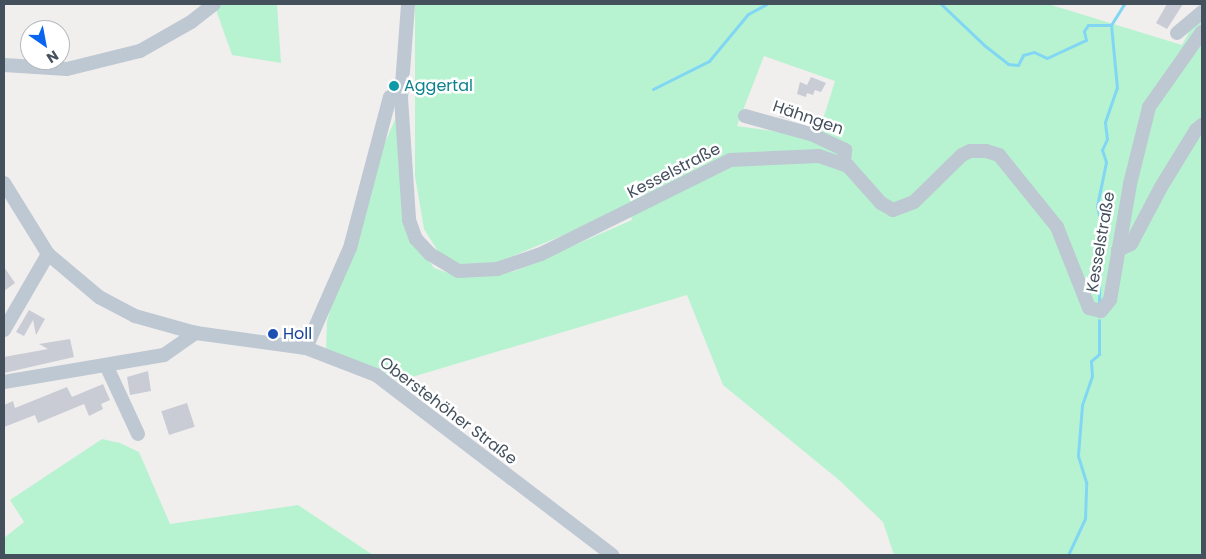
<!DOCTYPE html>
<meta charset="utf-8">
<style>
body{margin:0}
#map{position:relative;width:1206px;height:559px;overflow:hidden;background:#f1eeee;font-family:Poppins,sans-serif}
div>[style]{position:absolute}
.green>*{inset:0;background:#b8f3d1}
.stream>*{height:3px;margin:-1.5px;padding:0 1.5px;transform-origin:1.5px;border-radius:1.5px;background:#81d7f3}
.building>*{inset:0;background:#c9ccd4;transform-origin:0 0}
.minor>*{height:14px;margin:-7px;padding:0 7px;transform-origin:7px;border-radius:7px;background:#bdc8d2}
.dots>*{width:14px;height:14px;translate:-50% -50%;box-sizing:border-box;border:2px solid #fff;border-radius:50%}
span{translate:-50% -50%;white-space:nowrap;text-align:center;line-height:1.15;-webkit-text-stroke:5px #fff;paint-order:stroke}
.culture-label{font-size:16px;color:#0d838f}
.left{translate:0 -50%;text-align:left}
.street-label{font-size:16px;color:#44515d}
.transit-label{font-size:16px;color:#164399}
.frame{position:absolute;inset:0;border:5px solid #44515d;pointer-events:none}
.north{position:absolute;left:20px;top:20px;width:50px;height:50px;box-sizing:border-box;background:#fff;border:1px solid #b4b9be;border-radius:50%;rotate:147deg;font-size:14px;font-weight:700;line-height:20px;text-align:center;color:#44515d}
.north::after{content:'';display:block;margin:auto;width:18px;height:22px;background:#0965ef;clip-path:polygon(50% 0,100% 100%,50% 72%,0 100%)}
</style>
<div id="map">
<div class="green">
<i style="clip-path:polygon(214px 4px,277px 4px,281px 63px,232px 55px)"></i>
<i style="clip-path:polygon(evenodd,415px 4px,1048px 4px,1182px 45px,1202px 8px,1202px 555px,894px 555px,883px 522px,839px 480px,723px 385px,687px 295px,399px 381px,326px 351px,327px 321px,370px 176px,398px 113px,410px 233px,434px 268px,460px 277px,490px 276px,515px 271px,632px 220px,629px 208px,496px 263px,457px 264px,439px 253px,424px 229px,415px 176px,415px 4px,764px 56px,835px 81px,820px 129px,803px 135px,737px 126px,764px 56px)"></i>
<i style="clip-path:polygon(102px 439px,120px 443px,139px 452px,170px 524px,298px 505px,373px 555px,4px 555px,4px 538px,24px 522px,10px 500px)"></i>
</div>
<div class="stream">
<i style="left:941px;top:4px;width:59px;rotate:43.6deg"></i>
<i style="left:984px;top:45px;width:31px;rotate:38deg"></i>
<i style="left:1008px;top:64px;width:10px;rotate:6deg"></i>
<i style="left:1018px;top:65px;width:11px;rotate:-63deg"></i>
<i style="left:1023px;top:55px;width:11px;rotate:-15deg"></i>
<i style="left:1034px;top:52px;width:14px;rotate:25deg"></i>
<i style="left:1047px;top:58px;width:43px;rotate:-24.8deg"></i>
<i style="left:1086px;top:40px;width:9px;rotate:-103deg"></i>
<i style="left:1084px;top:31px;width:7px;rotate:-56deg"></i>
<i style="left:1088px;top:25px;width:23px"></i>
<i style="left:1111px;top:25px;width:25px;rotate:-58deg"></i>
<i style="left:653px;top:89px;width:63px;rotate:-26.6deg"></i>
<i style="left:709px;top:61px;width:61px;rotate:-50.3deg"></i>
<i style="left:748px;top:14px;width:21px;rotate:-28deg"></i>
<i style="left:1099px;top:302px;width:83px;rotate:-89.3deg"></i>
<i style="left:1100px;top:219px;width:13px;rotate:-103deg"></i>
<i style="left:1097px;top:206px;width:45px;rotate:-78.4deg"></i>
<i style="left:1106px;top:162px;width:13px;rotate:-108deg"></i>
<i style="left:1102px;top:150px;width:12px;rotate:-66deg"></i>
<i style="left:1107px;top:139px;width:17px;rotate:-97deg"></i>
<i style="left:1105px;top:122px;width:36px;rotate:-71deg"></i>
<i style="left:1117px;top:88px;width:63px;rotate:-95.4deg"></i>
<i style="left:1068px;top:555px;width:40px;rotate:-65deg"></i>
<i style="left:1085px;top:519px;width:37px;rotate:-88deg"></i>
<i style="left:1086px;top:482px;width:28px;rotate:-107deg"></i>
<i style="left:1078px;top:455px;width:50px;rotate:-85.4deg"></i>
<i style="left:1082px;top:405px;width:31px;rotate:-71deg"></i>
<i style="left:1092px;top:376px;width:15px;rotate:-94deg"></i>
<i style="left:1091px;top:361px;width:11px;rotate:-41deg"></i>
<i style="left:1099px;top:354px;width:34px;rotate:-90deg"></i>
</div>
<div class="building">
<i style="clip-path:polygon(1167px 4px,1183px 4px,1167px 29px,1156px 23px)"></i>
<i style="clip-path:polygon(811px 77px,826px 83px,821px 92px,815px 90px,813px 95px,807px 93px,806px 97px,797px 94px,800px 82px,807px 85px)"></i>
<i style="left:783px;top:103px;width:13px;height:14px;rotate:18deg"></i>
<i style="clip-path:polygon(4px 267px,15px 283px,4px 291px)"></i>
<i style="clip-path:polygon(29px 310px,45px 319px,36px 335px,33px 320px,24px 336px,16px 332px)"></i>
<i style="clip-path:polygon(70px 339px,74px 357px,4px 373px,4px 357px,48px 349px,39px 344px)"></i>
<i style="clip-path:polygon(148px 371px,151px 391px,130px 395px,127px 377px)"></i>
<i style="clip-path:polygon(103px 384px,110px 400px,101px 404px,103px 409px,89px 416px,84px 404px,38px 423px,35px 415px,4px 427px,4px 405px,13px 401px,15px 408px,67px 387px,72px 397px)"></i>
<i style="left:187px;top:403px;width:25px;height:27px;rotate:72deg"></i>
</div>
<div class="minor">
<i style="left:1177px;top:33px;width:33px;rotate:-40deg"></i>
<i style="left:4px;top:65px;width:63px;rotate:3.6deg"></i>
<i style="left:67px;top:69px;width:75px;rotate:-13.9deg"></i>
<i style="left:140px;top:51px;width:59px;rotate:-29.6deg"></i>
<i style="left:191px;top:22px;width:29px;rotate:-38deg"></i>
<i style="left:401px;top:98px;width:94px;rotate:-85.7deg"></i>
<i style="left:745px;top:116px;width:68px;rotate:15.3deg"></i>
<i style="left:811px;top:134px;width:38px;rotate:25deg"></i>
<i style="left:845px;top:150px;width:14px;rotate:94deg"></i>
<i style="left:4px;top:183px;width:84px;rotate:58.2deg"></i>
<i style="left:48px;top:254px;width:67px;rotate:40.1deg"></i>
<i style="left:99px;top:297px;width:41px;rotate:27.8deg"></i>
<i style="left:135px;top:316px;width:63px;rotate:15.6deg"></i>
<i style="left:196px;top:333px;width:111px;rotate:7.8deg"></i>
<i style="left:306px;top:348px;width:75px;rotate:21.1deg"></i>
<i style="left:376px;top:375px;width:297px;rotate:37.3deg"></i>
<i style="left:1118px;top:250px;width:14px;rotate:-25deg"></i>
<i style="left:1131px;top:244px;width:64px;rotate:-62.2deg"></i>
<i style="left:1161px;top:187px;width:67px;rotate:-58.4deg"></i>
<i style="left:1196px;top:130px;width:8px;rotate:-40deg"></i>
<i style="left:4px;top:330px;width:88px;rotate:-59.9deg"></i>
<i style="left:306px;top:348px;width:109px;rotate:-66.3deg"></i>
<i style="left:350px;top:248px;width:156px;rotate:-75.2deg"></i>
<i style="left:390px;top:97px;width:11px;rotate:5deg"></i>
<i style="left:401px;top:98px;width:122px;rotate:86.2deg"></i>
<i style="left:409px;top:220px;width:20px;rotate:70deg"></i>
<i style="left:416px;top:239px;width:21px;rotate:47deg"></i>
<i style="left:430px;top:254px;width:33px;rotate:31deg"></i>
<i style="left:458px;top:271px;width:39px;rotate:-3deg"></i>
<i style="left:497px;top:269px;width:46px;rotate:-18.8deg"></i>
<i style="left:541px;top:254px;width:211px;rotate:-26.4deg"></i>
<i style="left:730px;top:160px;width:89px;rotate:-2.6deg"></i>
<i style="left:819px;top:156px;width:31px;rotate:19deg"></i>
<i style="left:848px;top:166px;width:50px;rotate:48.3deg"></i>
<i style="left:881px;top:203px;width:14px;rotate:30deg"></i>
<i style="left:893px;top:210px;width:22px;rotate:-21deg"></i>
<i style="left:914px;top:202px;width:67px;rotate:-44.4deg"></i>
<i style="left:962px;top:155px;width:9px;rotate:-27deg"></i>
<i style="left:970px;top:151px;width:16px"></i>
<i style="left:986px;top:151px;width:14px;rotate:17deg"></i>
<i style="left:999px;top:155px;width:92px;rotate:51.1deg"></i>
<i style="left:1057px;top:227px;width:87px;rotate:68.4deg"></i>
<i style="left:1089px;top:308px;width:12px;rotate:14deg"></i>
<i style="left:1101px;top:311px;width:14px;rotate:-51deg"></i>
<i style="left:1110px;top:300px;width:118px;rotate:-80.2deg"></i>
<i style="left:1130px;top:184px;width:79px;rotate:-76.1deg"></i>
<i style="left:1149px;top:107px;width:92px;rotate:-54.8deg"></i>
<i style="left:106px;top:365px;width:76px;rotate:65.1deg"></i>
<i style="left:4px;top:382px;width:162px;rotate:-9.6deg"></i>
<i style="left:164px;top:355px;width:39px;rotate:-35deg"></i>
</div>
<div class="dots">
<i style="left:394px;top:86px;background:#0f9aa8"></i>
<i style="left:273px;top:334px;background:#1a4fb4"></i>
</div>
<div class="culture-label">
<span class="left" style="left:404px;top:86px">Aggertal</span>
</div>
<div class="street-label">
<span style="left:808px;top:118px;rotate:19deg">Hähngen</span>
<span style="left:674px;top:171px;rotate:-27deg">Kesselstraße</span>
<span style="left:1101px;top:242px;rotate:-80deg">Kesselstraße</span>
<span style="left:448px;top:411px;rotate:37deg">Oberstehöher Straße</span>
</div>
<div class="transit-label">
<span class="left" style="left:283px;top:334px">Holl</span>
</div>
<div class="frame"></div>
<div class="north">N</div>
</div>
